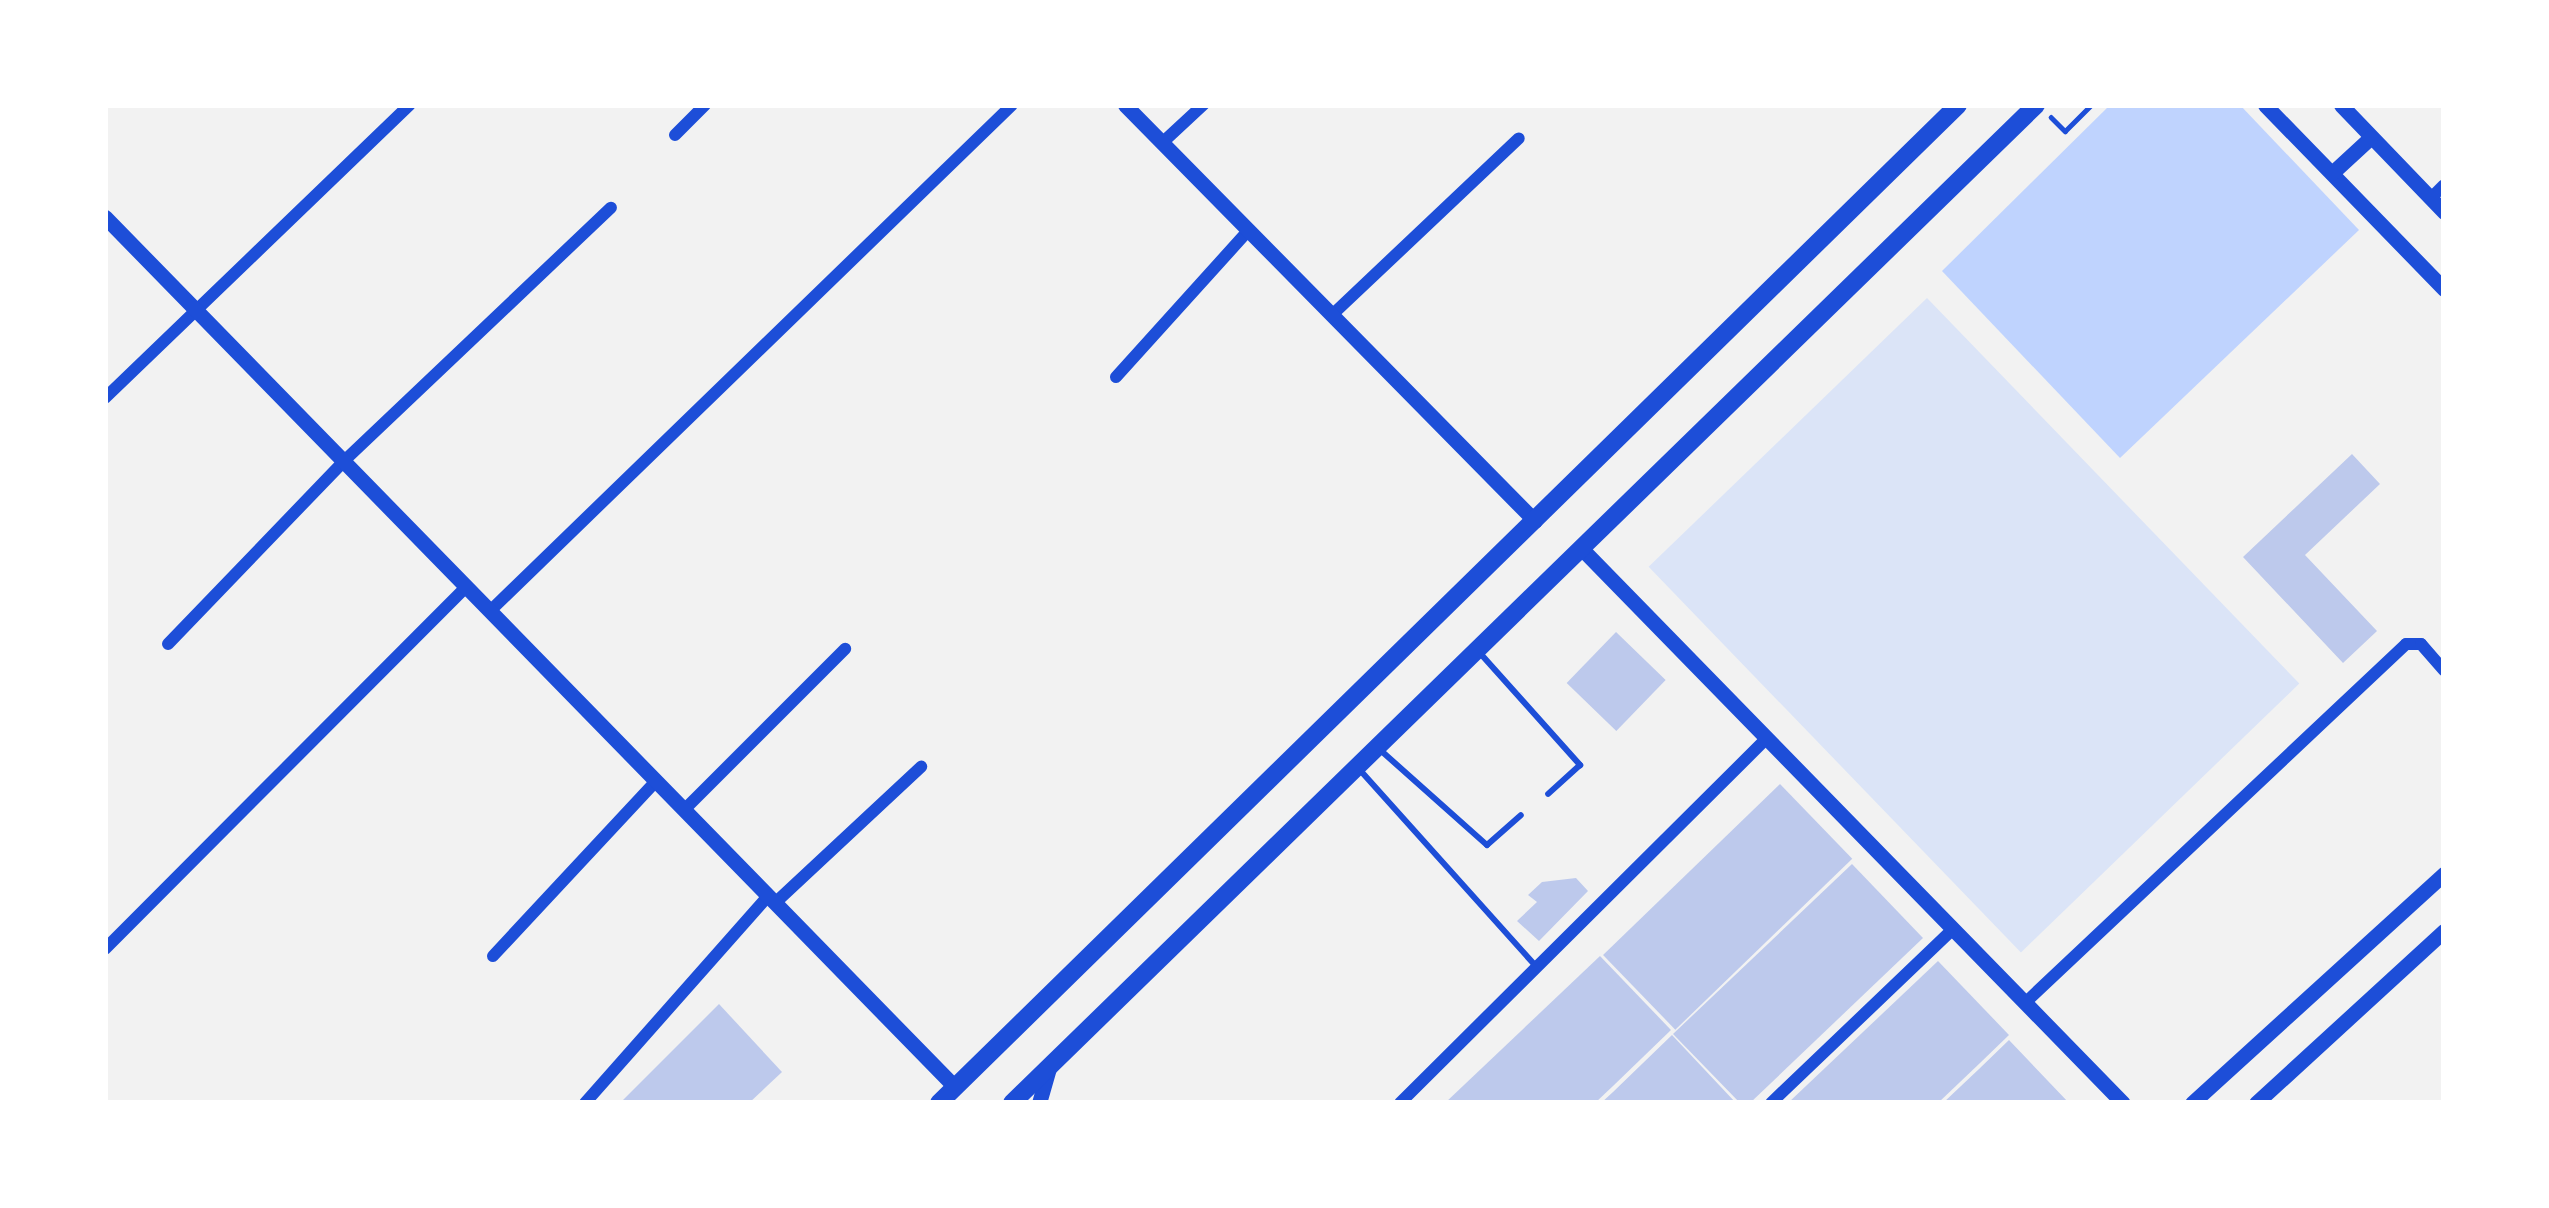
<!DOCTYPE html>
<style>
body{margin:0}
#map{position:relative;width:2549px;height:1208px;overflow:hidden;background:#f2f2f2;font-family:Cabin,sans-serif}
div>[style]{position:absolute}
.green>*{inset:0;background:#dbe4f7;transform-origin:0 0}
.water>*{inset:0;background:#bfd3fe}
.building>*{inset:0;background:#bdc9ec;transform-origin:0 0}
.path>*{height:4.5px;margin:-2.25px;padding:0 2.25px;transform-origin:2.25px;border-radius:2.25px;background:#1d4ed8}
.service>*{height:6px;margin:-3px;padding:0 3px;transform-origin:3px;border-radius:3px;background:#1d4ed8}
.minor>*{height:12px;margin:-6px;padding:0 6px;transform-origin:6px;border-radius:6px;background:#1d4ed8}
.tertiary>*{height:15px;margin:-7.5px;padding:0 7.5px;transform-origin:7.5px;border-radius:7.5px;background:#1d4ed8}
.primary>*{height:18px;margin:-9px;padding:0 9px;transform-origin:9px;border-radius:9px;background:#1d4ed8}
span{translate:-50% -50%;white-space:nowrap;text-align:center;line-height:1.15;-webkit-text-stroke:9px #fff;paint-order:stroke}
.frame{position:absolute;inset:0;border:108px solid #fff;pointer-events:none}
</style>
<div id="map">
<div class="green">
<i style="left:1927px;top:298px;width:536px;height:387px;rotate:46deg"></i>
</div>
<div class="water">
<i style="clip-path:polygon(2110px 105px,2240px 105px,2359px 230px,2120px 458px,1942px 271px)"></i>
</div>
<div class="building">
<i style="clip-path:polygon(2352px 454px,2380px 484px,2305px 555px,2377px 631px,2343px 663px,2243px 557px)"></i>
<i style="left:1616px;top:632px;width:69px;height:71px;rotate:44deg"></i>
<i style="left:1780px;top:784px;width:104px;height:246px;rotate:46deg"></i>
<i style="clip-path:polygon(1852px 864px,1923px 938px,1750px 1103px,1740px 1103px,1673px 1034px)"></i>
<i style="clip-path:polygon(1576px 878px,1588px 891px,1539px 941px,1517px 921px,1537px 902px,1528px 895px,1542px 882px)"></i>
<i style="clip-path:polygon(1600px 956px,1671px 1030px,1613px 1086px,1595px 1103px,1445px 1103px)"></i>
<i style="clip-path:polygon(1938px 961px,2009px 1035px,1980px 1063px,1938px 1103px,1788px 1103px)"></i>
<i style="clip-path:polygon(719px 1004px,782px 1072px,749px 1103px,620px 1103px)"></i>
<i style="clip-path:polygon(1672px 1035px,1736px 1103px,1601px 1103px,1613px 1092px)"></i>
<i style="clip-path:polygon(2009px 1040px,2069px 1103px,1943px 1103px,1979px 1069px)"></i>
</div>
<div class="path">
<i style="left:2051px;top:117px;width:20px;rotate:45deg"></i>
<i style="left:2065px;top:131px;width:37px;rotate:-45deg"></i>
</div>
<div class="service">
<i style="left:1479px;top:652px;width:152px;rotate:48.2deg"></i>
<i style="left:1580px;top:765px;width:43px;rotate:137.8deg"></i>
<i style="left:1378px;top:748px;width:146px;rotate:41.7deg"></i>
<i style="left:1487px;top:845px;width:45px;rotate:-41.4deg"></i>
<i style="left:1359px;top:769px;width:263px;rotate:48.1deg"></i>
</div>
<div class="minor">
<i style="left:675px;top:135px;width:42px;rotate:-45deg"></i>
<i style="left:1162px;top:143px;width:56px;rotate:-42.8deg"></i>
<i style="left:2431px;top:198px;width:18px;rotate:-45deg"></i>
<i style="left:1332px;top:315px;width:257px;rotate:-43.4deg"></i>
<i style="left:1116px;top:377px;width:197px;rotate:-47.9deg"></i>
<i style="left:105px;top:398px;width:423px;rotate:-43.9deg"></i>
<i style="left:490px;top:611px;width:727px;rotate:-44.11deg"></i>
<i style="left:168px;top:644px;width:254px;rotate:-46.1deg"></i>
<i style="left:344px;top:461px;width:368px;rotate:-43.5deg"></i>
<i style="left:684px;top:810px;width:228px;rotate:-45deg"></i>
<i style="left:775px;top:903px;width:200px;rotate:-43deg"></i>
<i style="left:105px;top:949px;width:511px;rotate:-45.08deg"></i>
<i style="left:493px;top:956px;width:239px;rotate:-47deg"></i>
<i style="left:2026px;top:1002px;width:522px;rotate:-43.29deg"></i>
<i style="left:2406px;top:644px;width:15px"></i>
<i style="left:2421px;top:644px;width:35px;rotate:49deg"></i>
<i style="left:585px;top:1103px;width:276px;rotate:-48.5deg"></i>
<i style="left:1400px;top:1103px;width:515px;rotate:-44.84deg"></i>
<i style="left:1771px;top:1103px;width:252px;rotate:-43.7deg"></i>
</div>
<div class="tertiary">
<i style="left:1125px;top:105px;width:584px;rotate:45.42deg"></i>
<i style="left:2265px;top:105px;width:257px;rotate:45.8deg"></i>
<i style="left:2341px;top:105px;width:149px;rotate:46.1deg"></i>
<i style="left:2332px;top:173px;width:52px;rotate:-42.6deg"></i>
<i style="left:105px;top:217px;width:1216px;rotate:45.67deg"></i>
<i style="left:1580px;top:547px;width:777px;rotate:45.68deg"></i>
<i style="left:1039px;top:1103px;width:37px;rotate:-74deg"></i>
<i style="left:2192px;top:1103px;width:341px;rotate:-42.3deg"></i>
<i style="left:2256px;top:1103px;width:255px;rotate:-42.5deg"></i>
</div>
<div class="primary">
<i style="left:939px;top:1103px;width:1426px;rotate:-44.4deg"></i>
<i style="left:1012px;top:1103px;width:1430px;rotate:-44.26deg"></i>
</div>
<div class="frame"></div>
</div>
